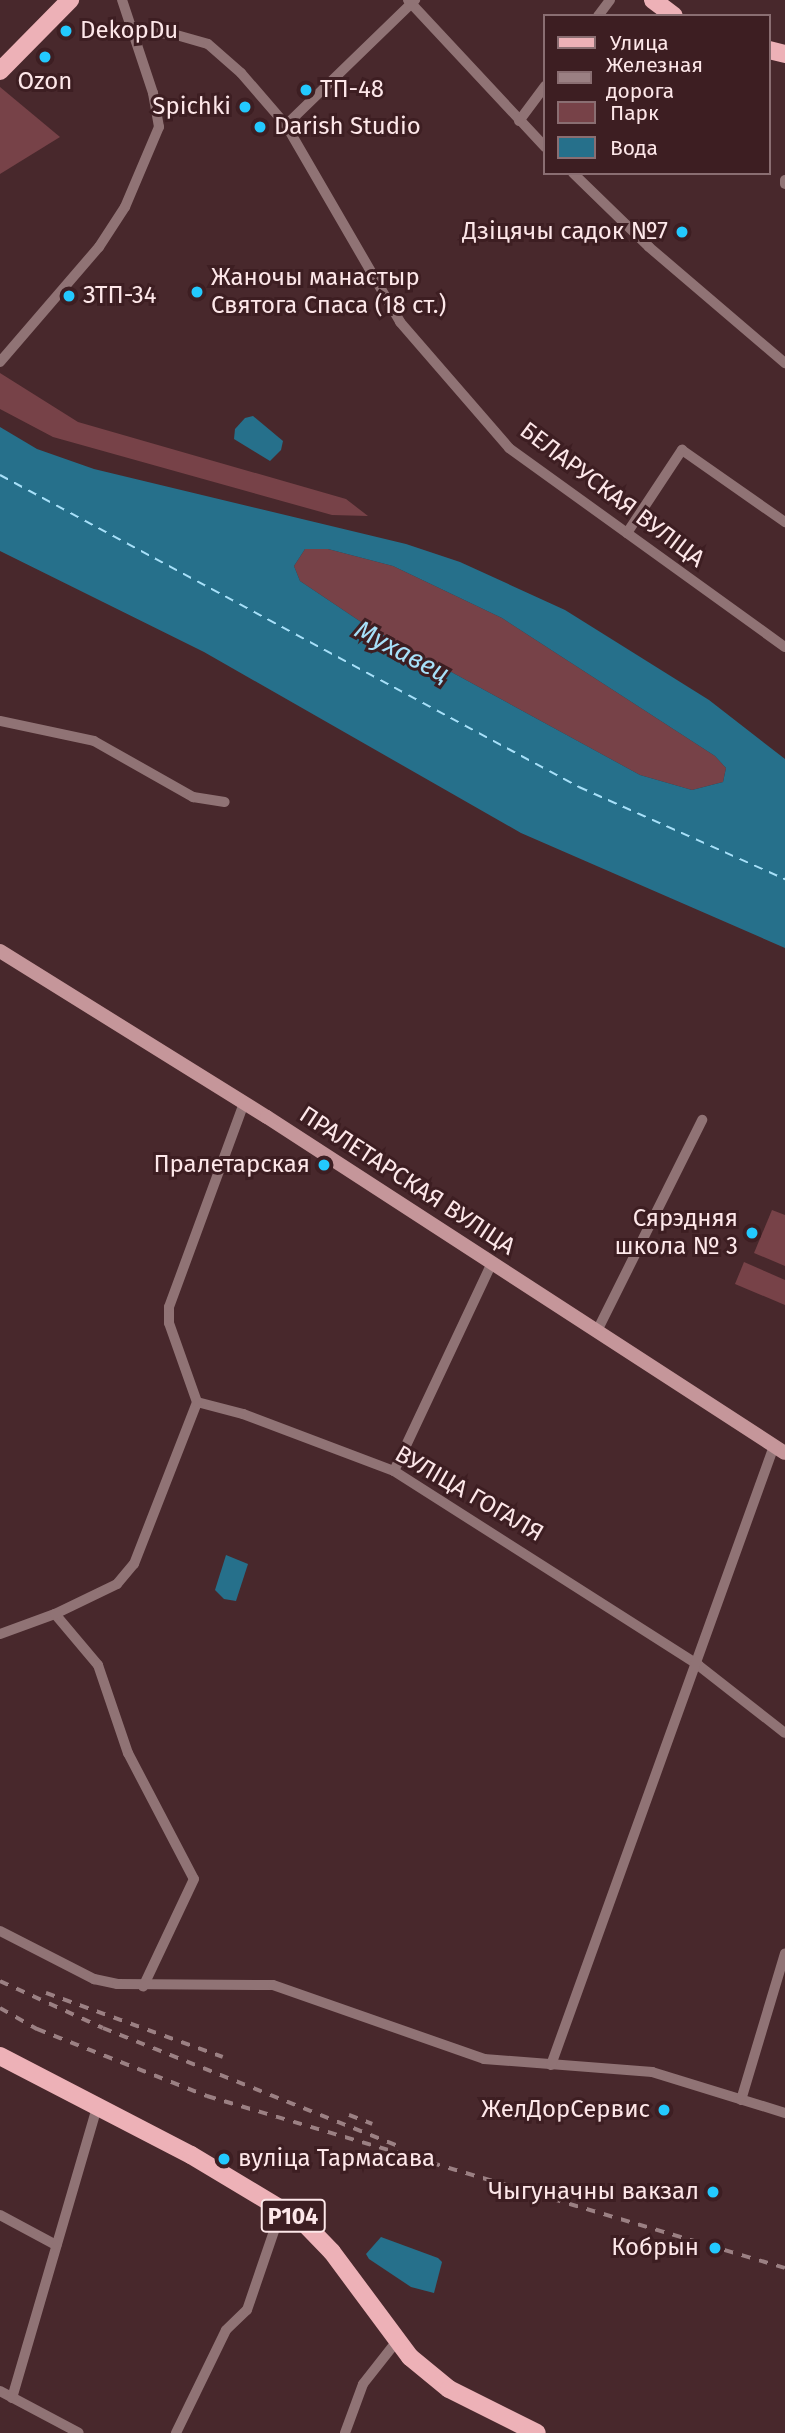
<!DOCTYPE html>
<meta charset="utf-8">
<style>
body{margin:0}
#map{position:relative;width:785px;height:2433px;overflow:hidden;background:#48282c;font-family:"Fira Sans",sans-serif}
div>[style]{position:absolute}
.green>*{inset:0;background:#774248}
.water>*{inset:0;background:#26708b}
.ferry>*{height:2px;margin-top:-1px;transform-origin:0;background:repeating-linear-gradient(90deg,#a7e0f9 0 9px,transparent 0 16px)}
.street>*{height:10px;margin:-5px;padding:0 5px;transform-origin:5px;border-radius:5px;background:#907375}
.secondary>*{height:14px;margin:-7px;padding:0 7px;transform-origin:7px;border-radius:7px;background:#c5969a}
.primary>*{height:18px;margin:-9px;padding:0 9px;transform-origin:9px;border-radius:9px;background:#edb1b7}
.rail>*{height:3.5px;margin-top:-1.75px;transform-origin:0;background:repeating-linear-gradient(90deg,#9b8083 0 9px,transparent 0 18px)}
.dots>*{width:19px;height:19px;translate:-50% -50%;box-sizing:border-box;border:4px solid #3d1e22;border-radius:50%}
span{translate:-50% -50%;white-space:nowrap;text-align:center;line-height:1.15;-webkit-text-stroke:6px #3d1e22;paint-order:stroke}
.shield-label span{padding:2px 5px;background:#3d1e22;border:2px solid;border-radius:5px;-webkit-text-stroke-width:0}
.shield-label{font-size:23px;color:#fde7e9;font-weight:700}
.poi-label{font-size:24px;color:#fde7e9}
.left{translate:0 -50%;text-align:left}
.right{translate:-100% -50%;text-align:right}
.street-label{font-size:24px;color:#fde7e9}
.water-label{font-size:26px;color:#a7e0f9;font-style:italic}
.legend{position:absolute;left:543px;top:14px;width:228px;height:161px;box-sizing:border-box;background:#3d1e22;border:2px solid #8a6e72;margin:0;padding:9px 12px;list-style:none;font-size:21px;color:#fde7e9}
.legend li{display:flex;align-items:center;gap:14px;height:35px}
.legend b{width:35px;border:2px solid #8a6e72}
</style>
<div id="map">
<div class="green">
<i style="clip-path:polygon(0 87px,60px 137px,0 174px)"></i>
<i style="clip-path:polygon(0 373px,78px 422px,346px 499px,368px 516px,332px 515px,53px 437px,0 409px)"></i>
<i style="clip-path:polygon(305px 549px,328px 549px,393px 566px,502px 618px,715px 756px,726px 768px,723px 782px,692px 790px,640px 775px,367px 626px,300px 581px,294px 566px)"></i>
<i style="clip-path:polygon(772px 1210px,785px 1215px,785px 1266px,754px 1253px)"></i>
<i style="clip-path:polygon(744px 1262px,785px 1280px,785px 1305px,735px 1284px)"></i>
</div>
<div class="water">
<i style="clip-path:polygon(253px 416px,283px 441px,281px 450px,270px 461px,234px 439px,235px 429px,245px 418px)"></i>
<i style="clip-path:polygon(evenodd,0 427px,37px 449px,94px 469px,406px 544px,460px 562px,565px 610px,709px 700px,785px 759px,785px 948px,521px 833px,204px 652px,0 551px,0 427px,305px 549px,328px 549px,393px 566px,502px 618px,715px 756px,726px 768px,723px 782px,692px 790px,640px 775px,367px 626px,300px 581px,294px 566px,305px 549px)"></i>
<i style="clip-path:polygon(226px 1555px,248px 1564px,236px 1601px,224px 1599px,215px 1590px)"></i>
<i style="clip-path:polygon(381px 2237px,438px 2258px,442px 2262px,434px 2293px,411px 2287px,369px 2259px,366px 2254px)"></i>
</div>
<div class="ferry">
<i style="left:0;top:475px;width:658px;rotate:28.32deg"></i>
<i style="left:579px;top:787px;width:226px;rotate:24.1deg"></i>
</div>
<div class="street">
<i style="left:408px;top:0;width:201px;rotate:47deg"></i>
<i style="left:598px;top:16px;width:20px;rotate:-53deg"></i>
<i style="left:135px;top:32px;width:38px;rotate:3deg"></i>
<i style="left:173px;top:34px;width:36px;rotate:16deg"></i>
<i style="left:208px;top:44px;width:44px;rotate:41.3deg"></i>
<i style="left:241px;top:73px;width:69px;rotate:49.1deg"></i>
<i style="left:286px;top:125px;width:228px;rotate:59.9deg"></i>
<i style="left:400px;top:322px;width:167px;rotate:49.1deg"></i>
<i style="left:509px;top:448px;width:340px;rotate:35.8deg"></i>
<i style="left:519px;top:121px;width:44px;rotate:-53.4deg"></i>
<i style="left:286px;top:125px;width:180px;rotate:-44.1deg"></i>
<i style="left:573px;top:173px;width:106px;rotate:44.2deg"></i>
<i style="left:649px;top:247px;width:179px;rotate:40.5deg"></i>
<i style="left:785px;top:180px;width:4px;rotate:90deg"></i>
<i style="left:0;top:362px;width:152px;rotate:-49.3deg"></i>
<i style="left:99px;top:247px;width:48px;rotate:-57deg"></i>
<i style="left:125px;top:207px;width:87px;rotate:-67deg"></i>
<i style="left:159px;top:127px;width:35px;rotate:-100deg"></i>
<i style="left:153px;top:93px;width:98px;rotate:-108.4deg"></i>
<i style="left:627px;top:533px;width:100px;rotate:-56.5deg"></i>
<i style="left:682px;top:450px;width:126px;rotate:35deg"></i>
<i style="left:0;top:721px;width:96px;rotate:12deg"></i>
<i style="left:94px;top:741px;width:114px;rotate:29.5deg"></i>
<i style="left:193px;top:797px;width:32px;rotate:9deg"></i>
<i style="left:597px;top:1331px;width:236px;rotate:-63.5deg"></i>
<i style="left:197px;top:1402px;width:48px;rotate:14.6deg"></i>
<i style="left:243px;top:1414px;width:161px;rotate:20.7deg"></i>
<i style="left:394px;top:1471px;width:361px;rotate:32.5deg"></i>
<i style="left:698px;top:1665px;width:110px;rotate:38deg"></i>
<i style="left:394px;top:1471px;width:230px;rotate:-64.8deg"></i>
<i style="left:55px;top:1614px;width:67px;rotate:49.9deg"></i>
<i style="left:98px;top:1665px;width:93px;rotate:71.2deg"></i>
<i style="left:128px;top:1753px;width:142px;rotate:62.4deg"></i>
<i style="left:194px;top:1879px;width:119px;rotate:115.3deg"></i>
<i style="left:0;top:1634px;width:59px;rotate:-20deg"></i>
<i style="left:55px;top:1614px;width:69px;rotate:-25.8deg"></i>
<i style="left:117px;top:1584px;width:26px;rotate:-50deg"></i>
<i style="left:134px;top:1564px;width:174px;rotate:-68.7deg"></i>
<i style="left:197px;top:1402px;width:84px;rotate:-109.5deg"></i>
<i style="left:169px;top:1323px;width:16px;rotate:-90deg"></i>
<i style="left:169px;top:1307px;width:217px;rotate:-69.8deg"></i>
<i style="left:0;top:1931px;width:106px;rotate:27.1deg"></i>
<i style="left:94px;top:1979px;width:24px;rotate:12deg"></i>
<i style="left:117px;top:1984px;width:156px;rotate:0.4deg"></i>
<i style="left:273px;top:1985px;width:224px;rotate:19.3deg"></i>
<i style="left:484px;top:2059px;width:169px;rotate:4.4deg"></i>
<i style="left:652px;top:2072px;width:139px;rotate:17.1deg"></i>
<i style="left:551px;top:2065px;width:658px;rotate:-70.19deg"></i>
<i style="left:741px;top:2100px;width:153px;rotate:-73.3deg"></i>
<i style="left:0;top:2215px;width:64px;rotate:28.2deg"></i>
<i style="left:0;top:2391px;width:89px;rotate:28deg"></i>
<i style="left:12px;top:2398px;width:302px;rotate:-73.7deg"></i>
<i style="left:176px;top:2433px;width:114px;rotate:-64.1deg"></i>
<i style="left:226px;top:2330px;width:29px;rotate:-44deg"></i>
<i style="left:247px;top:2310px;width:108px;rotate:-71.1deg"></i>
<i style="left:345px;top:2433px;width:52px;rotate:-69.8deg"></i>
<i style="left:363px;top:2384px;width:53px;rotate:-51.8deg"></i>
</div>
<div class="secondary">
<i style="left:0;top:951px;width:314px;rotate:31.9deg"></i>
<i style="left:267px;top:1117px;width:617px;rotate:32.97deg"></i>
</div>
<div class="primary">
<i style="left:653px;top:0;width:26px;rotate:37deg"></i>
<i style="left:769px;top:50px;width:16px;rotate:14deg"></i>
<i style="left:0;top:71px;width:100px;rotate:-45.4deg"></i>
<i style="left:0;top:2056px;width:215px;rotate:27.4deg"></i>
<i style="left:191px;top:2155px;width:132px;rotate:31deg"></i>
<i style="left:304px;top:2223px;width:40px;rotate:46deg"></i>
<i style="left:332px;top:2252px;width:131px;rotate:53.4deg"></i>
<i style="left:410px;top:2357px;width:50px;rotate:39.4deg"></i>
<i style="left:449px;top:2389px;width:98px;rotate:26.6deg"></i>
</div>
<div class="rail">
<i style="left:0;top:1981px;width:113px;rotate:24.5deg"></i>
<i style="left:103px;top:2028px;width:321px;rotate:21.8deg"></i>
<i style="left:46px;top:1993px;width:188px;rotate:19.9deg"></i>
<i style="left:0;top:2008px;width:43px;rotate:29.6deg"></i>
<i style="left:37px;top:2029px;width:183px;rotate:21.5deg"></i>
<i style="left:207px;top:2096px;width:603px;rotate:16.57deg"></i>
<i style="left:349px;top:2115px;width:25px;rotate:21deg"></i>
</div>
<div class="dots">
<i style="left:66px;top:31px;background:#23c9fe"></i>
<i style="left:45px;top:57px;background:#23c9fe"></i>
<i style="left:306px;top:90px;background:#23c9fe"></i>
<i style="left:245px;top:107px;background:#23c9fe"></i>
<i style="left:260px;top:127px;background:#23c9fe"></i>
<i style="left:682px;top:232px;background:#23c9fe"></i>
<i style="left:197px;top:292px;background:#23c9fe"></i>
<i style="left:69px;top:296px;background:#23c9fe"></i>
<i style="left:324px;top:1165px;background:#23c9fe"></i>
<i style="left:752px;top:1233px;background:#23c9fe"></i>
<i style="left:664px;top:2110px;background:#23c9fe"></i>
<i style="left:224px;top:2159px;background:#23c9fe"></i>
<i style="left:713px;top:2192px;background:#23c9fe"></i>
<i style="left:715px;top:2248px;background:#23c9fe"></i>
</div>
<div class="shield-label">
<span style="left:293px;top:2216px">Р104</span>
</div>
<div class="poi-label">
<span class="left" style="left:80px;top:31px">DekopDu</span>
<span style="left:45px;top:82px">Ozon</span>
<span class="left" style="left:320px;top:90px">ТП-48</span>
<span class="right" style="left:231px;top:107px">Spichki</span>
<span class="left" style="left:274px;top:127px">Darish Studio</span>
<span class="right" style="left:668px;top:232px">Дзіцячы садок №7</span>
<span class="left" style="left:211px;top:292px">Жаночы манастыр<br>Святога Спаса (18 ст.)</span>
<span class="left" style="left:83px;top:296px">ЗТП-34</span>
<span class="right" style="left:310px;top:1165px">Пралетарская</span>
<span class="right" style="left:738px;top:1233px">Сярэдняя<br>школа № 3</span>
<span class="right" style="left:650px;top:2110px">ЖелДорСервис</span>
<span class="left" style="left:238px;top:2159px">вуліца Тармасава</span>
<span class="right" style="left:699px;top:2192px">Чыгуначны вакзал</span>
<span class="right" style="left:699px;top:2248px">Кобрын</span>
</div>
<div class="street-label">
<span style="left:612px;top:495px;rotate:37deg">БЕЛАРУСКАЯ ВУЛІЦА</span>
<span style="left:407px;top:1181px;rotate:33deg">ПРАЛЕТАРСКАЯ ВУЛІЦА</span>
<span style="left:469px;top:1494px;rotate:30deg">ВУЛІЦА ГОГАЛЯ</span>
</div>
<div class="water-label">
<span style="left:402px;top:652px;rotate:28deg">Мухавец</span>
</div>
<ul class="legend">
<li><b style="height:9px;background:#edb1b7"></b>Улица</li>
<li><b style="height:9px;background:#9b8083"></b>Железная дорога</li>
<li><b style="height:19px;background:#774248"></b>Парк</li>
<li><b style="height:19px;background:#26708b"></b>Вода</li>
</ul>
</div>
